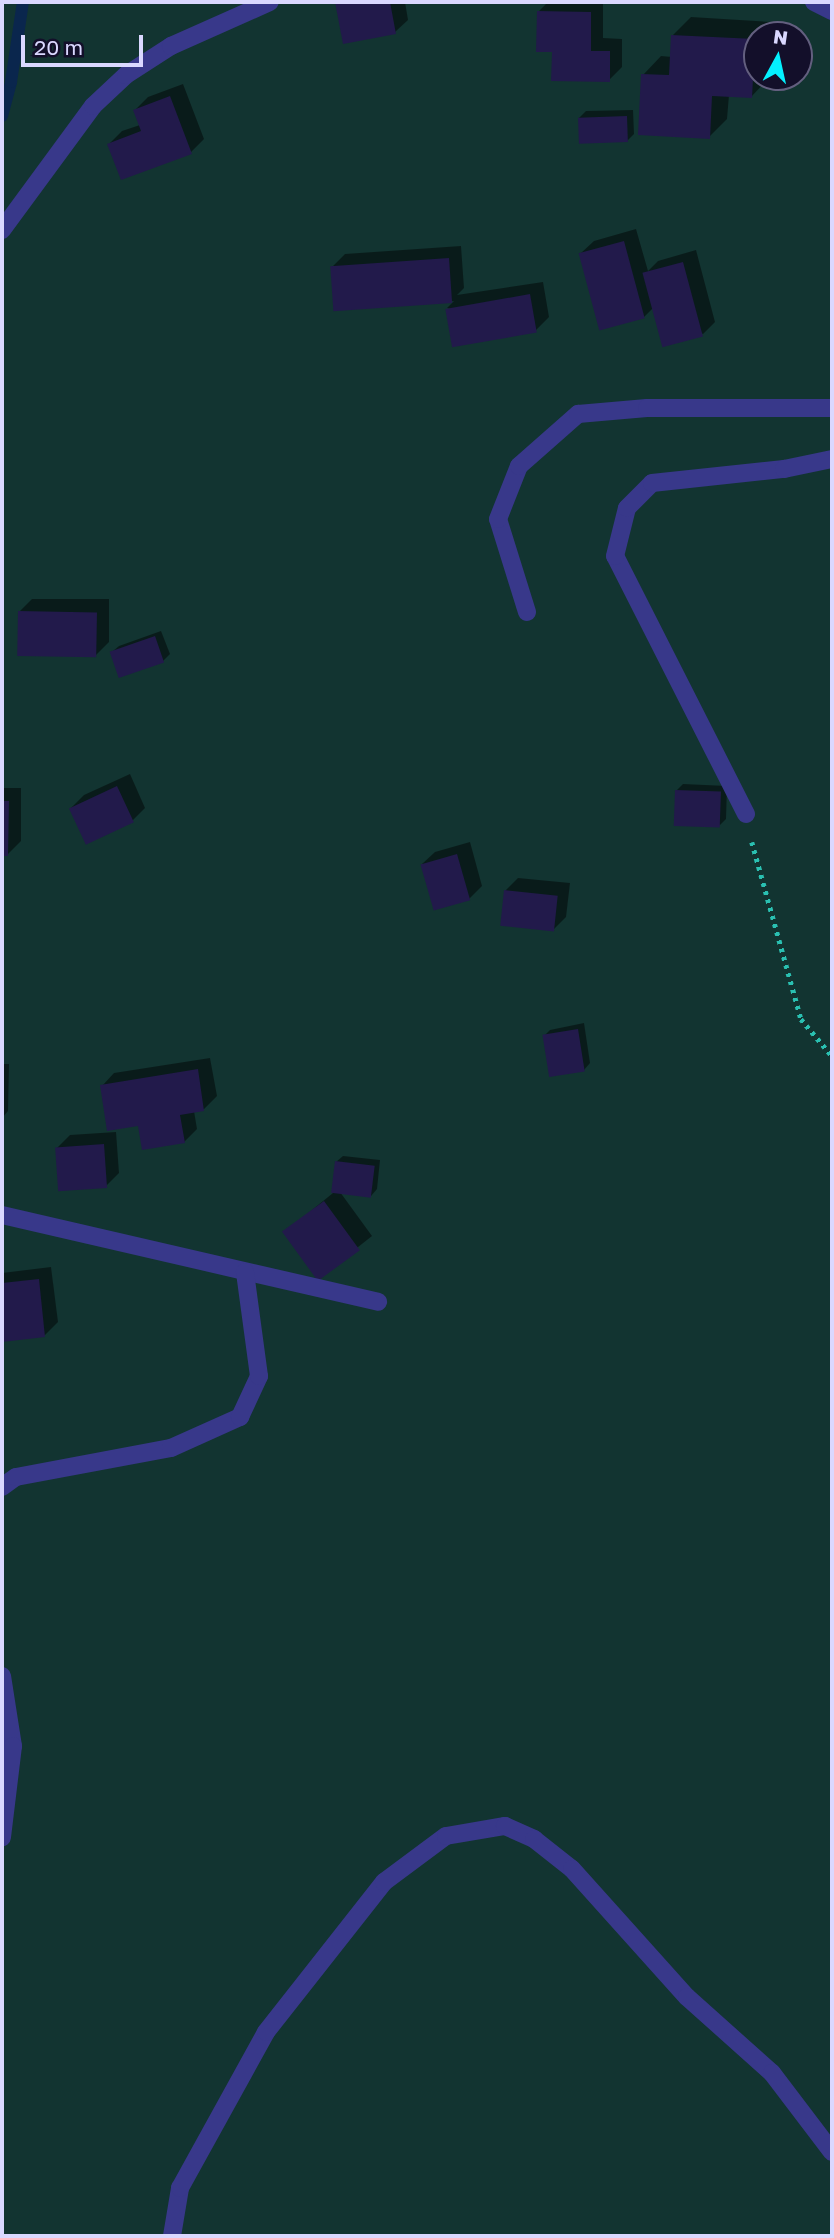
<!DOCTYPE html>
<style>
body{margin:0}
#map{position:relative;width:834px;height:2238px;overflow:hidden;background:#130f2a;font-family:"Golos Text",sans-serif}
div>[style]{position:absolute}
.green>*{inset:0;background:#123431}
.shadow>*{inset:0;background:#0007}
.stream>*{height:12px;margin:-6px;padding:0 6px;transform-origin:6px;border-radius:6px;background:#0a264d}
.building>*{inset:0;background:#221a4b;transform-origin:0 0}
.path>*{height:4.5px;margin-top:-2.25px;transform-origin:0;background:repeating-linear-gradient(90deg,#2ac0b1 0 3.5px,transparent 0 8.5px)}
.lane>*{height:18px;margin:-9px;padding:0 9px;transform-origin:9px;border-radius:9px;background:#38388a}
.street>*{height:18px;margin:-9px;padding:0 9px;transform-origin:9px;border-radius:9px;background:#38388a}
span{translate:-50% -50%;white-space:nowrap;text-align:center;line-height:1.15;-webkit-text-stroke:5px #130f2a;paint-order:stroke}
.frame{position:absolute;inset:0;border:4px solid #dad8ff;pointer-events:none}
.north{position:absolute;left:743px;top:21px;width:70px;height:70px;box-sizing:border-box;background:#130f2a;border:2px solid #635f7f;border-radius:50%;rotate:8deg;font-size:19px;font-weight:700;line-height:28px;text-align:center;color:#dad8ff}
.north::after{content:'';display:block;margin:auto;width:24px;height:32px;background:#04f0ff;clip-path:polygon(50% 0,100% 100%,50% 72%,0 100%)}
.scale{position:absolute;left:21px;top:35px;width:122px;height:32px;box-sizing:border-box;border:4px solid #dad8ff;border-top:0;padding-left:9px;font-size:21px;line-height:24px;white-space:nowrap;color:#dad8ff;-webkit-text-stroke:5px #130f2a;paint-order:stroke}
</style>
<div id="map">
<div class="green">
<i style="clip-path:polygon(evenodd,2px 2px,832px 2px,832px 2236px,2px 2236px,2px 2px,757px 35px,799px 35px,799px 77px,757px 77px,757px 35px)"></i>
</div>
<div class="shadow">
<i style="clip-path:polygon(337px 2px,405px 2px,408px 20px,395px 32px,345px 42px)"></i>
<i style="clip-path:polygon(548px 2px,603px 2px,603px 38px,622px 39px,622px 67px,609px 80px,554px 50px,538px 12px)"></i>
<i style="clip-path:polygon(691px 17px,772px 22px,771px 35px,757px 35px,757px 77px,769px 78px,751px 97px,729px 95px,727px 119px,709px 137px,643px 75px,661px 56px,672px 57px,673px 35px)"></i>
<i style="clip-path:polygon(183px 84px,204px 139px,191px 152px,122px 178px,109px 144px,122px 131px,140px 125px,135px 110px,148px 97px)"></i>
<i style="clip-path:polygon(633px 110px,634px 134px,627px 141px,579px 118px,586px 111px)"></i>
<i style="clip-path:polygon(636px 229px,648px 271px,658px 261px,696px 250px,715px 322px,703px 334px,654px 307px,644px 317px,581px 253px,594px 241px)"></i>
<i style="clip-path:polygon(461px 246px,464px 288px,457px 295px,543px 282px,549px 317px,536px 330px,447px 308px,454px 301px,335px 309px,332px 267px,345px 254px)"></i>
<i style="clip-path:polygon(32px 599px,109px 599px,109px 642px,96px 655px,19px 612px)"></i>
<i style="clip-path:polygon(161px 631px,170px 654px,163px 661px,112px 652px,119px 646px)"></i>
<i style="clip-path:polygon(130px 774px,145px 808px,132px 821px,71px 808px,84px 795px)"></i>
<i style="clip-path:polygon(683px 784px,727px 786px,726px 819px,720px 825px,676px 791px)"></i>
<i style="clip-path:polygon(2px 788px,21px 788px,21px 841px,8px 854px,2px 854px)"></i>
<i style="clip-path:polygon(470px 842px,482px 886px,469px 899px,422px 864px,435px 852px)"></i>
<i style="clip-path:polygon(518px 878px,570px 883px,566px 917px,553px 930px,505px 891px)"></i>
<i style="clip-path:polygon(584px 1023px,590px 1063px,584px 1070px,544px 1036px,550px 1030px)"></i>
<i style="clip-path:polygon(210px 1058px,217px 1096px,204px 1109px,194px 1111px,197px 1129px,184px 1142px,140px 1124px,102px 1086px,114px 1073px)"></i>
<i style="clip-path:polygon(2px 1064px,9px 1064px,8px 1111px,2px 1118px)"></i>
<i style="clip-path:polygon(116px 1132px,119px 1173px,106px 1186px,57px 1148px,70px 1135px)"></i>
<i style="clip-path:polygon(343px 1156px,380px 1160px,377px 1189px,371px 1196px,340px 1192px,372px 1236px,319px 1278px,285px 1232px,333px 1193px,336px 1162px)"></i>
<i style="clip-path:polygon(51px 1267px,58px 1322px,45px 1335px,2px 1340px,2px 1273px)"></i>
</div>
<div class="stream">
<i style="left:2px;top:116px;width:35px;rotate:-75deg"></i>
<i style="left:11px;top:82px;width:81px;rotate:-81.5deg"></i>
</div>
<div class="building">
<i style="clip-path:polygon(335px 2px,390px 2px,396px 34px,343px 44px)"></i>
<i style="clip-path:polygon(537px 11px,591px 12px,591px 51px,610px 51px,610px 82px,551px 81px,552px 52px,536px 52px)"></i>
<i style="clip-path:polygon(671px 35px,755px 39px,752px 98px,712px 96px,710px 139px,638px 135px,641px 74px,669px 75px)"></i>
<i style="clip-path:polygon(170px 96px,192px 154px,121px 180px,107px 144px,141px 131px,133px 110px)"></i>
<i style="left:627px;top:116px;width:26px;height:49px;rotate:88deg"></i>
<i style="left:624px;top:241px;width:80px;height:47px;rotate:75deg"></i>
<i style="left:449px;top:258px;width:45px;height:119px;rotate:86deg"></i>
<i style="left:683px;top:262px;width:77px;height:42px;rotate:75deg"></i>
<i style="left:530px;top:294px;width:39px;height:86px;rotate:80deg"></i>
<i style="left:18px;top:611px;width:79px;height:45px;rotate:1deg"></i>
<i style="left:155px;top:636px;width:28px;height:48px;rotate:71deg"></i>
<i style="left:117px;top:786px;width:40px;height:53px;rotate:65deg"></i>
<i style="left:675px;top:790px;width:46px;height:36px;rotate:2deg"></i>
<i style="clip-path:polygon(2px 801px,9px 801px,8px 856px,2px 856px)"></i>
<i style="left:457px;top:854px;width:48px;height:38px;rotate:74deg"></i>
<i style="left:504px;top:890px;width:54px;height:36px;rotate:6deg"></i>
<i style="left:578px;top:1029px;width:43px;height:36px;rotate:81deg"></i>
<i style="clip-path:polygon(198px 1069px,204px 1111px,180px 1115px,185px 1143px,142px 1150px,138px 1126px,107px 1131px,100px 1085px)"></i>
<i style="left:104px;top:1144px;width:44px;height:49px;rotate:86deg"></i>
<i style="left:335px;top:1161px;width:40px;height:32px;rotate:7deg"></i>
<i style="left:324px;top:1201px;width:61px;height:52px;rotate:54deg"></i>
<i style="clip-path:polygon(39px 1279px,45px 1337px,2px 1342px,2px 1283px)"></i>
</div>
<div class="path">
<i style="left:752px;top:842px;width:184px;rotate:74.5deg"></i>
<i style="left:801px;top:1019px;width:48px;rotate:50deg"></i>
</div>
<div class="lane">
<i style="left:814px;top:2px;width:20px;rotate:27deg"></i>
<i style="left:2px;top:230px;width:154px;rotate:-53.7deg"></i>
<i style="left:93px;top:106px;width:45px;rotate:-43.2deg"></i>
<i style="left:126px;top:75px;width:54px;rotate:-32.8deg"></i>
<i style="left:171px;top:46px;width:108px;rotate:-24deg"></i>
<i style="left:527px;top:612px;width:97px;rotate:-107.3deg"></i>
<i style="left:498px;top:519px;width:57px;rotate:-68.4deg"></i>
<i style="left:519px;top:466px;width:79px;rotate:-41.4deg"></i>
<i style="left:578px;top:414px;width:69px;rotate:-5deg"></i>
<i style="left:647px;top:408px;width:185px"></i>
<i style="left:746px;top:814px;width:289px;rotate:-116.9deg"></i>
<i style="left:615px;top:556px;width:49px;rotate:-76deg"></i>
<i style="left:627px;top:508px;width:35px;rotate:-45deg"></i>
<i style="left:652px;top:483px;width:133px;rotate:-6.1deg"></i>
<i style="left:784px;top:469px;width:49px;rotate:-11.8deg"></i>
<i style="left:2px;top:1215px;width:386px;rotate:13deg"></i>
</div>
<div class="street">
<i style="left:2px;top:1487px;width:17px;rotate:-36deg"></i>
<i style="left:16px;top:1477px;width:158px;rotate:-10.6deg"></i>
<i style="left:171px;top:1448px;width:76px;rotate:-24.2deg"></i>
<i style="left:240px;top:1417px;width:45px;rotate:-65.1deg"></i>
<i style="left:259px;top:1376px;width:105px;rotate:-97.7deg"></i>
<i style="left:2px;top:1676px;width:71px;rotate:81.1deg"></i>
<i style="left:13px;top:1746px;width:92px;rotate:96.9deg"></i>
<i style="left:172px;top:2236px;width:49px;rotate:-80.5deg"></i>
<i style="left:180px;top:2188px;width:178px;rotate:-61.1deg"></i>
<i style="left:266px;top:2032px;width:191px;rotate:-51.8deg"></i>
<i style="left:384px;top:1882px;width:77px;rotate:-36.6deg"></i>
<i style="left:446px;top:1836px;width:60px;rotate:-9.6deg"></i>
<i style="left:505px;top:1826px;width:32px;rotate:24deg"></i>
<i style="left:534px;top:1839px;width:48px;rotate:38.3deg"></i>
<i style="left:572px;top:1869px;width:172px;rotate:48.1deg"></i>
<i style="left:687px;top:1997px;width:114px;rotate:41.8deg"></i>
<i style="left:772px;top:2073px;width:99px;rotate:52.8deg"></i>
</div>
<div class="frame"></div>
<div class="north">N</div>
<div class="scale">20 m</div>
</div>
